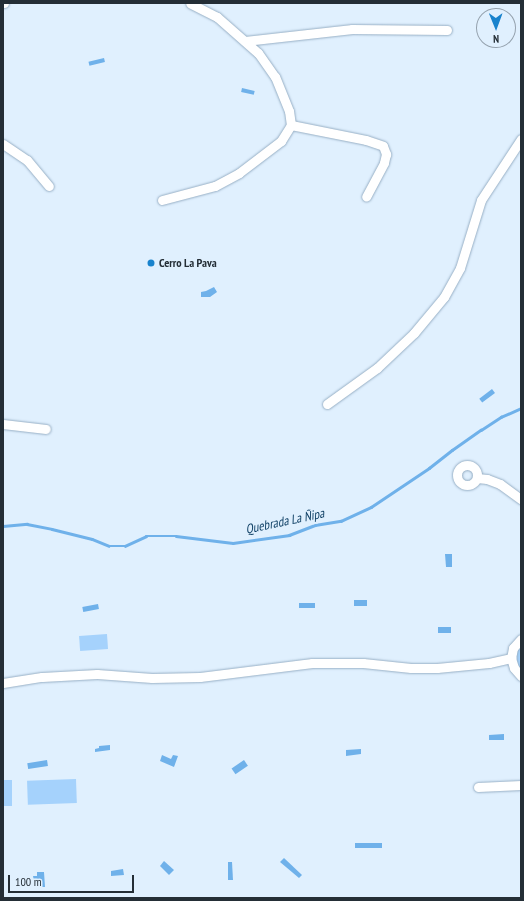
<!DOCTYPE html>
<meta charset="utf-8">
<style>
body{margin:0}
#map{position:relative;width:524px;height:901px;overflow:hidden;background:#e0f0fe;font-family:"PT Sans Narrow",sans-serif}
div>[style]{position:absolute}
.green>*{inset:0;background:#a5d2fc;transform-origin:0 0}
.water>*{inset:0;background:#6fb1ea;transform-origin:0 0}
.stream>*{height:2.5px;margin:-1.25px;padding:0 1.25px;transform-origin:1.25px;border-radius:1.25px;background:#6fb1ea}
.roads{filter:drop-shadow(0 0 1px #97afc5) drop-shadow(0 0 1px #97afc5)}
.minor>*{height:9px;margin:-4.5px;padding:0 4.5px;transform-origin:4.5px;border-radius:4.5px;background:#fff}
.minor>.ring{margin:-4.5px;padding:0;box-sizing:content-box;background:none;border:9px solid #fff;border-radius:50%}
.dots>*{width:11px;height:11px;translate:-50% -50%;box-sizing:border-box;border:2px solid #e0f0fe;border-radius:50%}
span{translate:-50% -50%;white-space:nowrap;text-align:center;line-height:1.15;-webkit-text-stroke:4px #e0f0fe;paint-order:stroke}
.poi-label{font-size:12px;color:#242e36;font-weight:700}
.left{translate:0 -50%;text-align:left}
.water-label{font-size:13px;color:#104166;font-style:italic}
.frame{position:absolute;inset:0;border:4px solid #242e36;pointer-events:none}
.north{position:absolute;left:476px;top:8px;width:40px;height:40px;box-sizing:border-box;background:#e0f0fe;border:1px solid #95a2ae;border-radius:50%;rotate:179deg;font-size:11px;font-weight:700;line-height:16px;text-align:center;color:#242e36}
.north::after{content:'';display:block;margin:auto;width:14px;height:18px;background:#1983cd;clip-path:polygon(50% 0,100% 100%,50% 72%,0 100%)}
.scale{position:absolute;left:8px;top:875px;width:126px;height:18px;box-sizing:border-box;border:2px solid #242e36;border-top:0;padding-left:5px;font-size:12px;line-height:14px;white-space:nowrap;color:#242e36;-webkit-text-stroke:3px #e0f0fe;paint-order:stroke}
</style>
<div id="map">
<div class="green">
<i style="left:107px;top:634px;width:15px;height:28px;rotate:86deg"></i>
<i style="clip-path:polygon(521px 644px,521px 671px,515px 658px,516px 652px)"></i>
<i style="left:76px;top:779px;width:24px;height:49px;rotate:88deg"></i>
<i style="left:3px;top:780px;width:9px;height:26px"></i>
</div>
<div class="water">
<i style="left:104px;top:58px;width:4px;height:16px;rotate:76deg"></i>
<i style="left:242px;top:88px;width:13px;height:4px;rotate:13deg"></i>
<i style="clip-path:polygon(214px 287px,217px 292px,210px 297px,201px 297px,201px 292px,206px 291px)"></i>
<i style="left:492px;top:389px;width:5px;height:16px;rotate:53deg"></i>
<i style="clip-path:polygon(445px 554px,452px 554px,452px 567px,446px 567px)"></i>
<i style="left:367px;top:600px;width:6px;height:13px;rotate:90deg"></i>
<i style="left:315px;top:603px;width:5px;height:16px;rotate:90deg"></i>
<i style="left:98px;top:604px;width:5px;height:16px;rotate:79deg"></i>
<i style="left:451px;top:627px;width:6px;height:13px;rotate:90deg"></i>
<i style="clip-path:polygon(504px 734px,504px 740px,489px 740px,489px 735px)"></i>
<i style="clip-path:polygon(110px 745px,110px 750px,95px 752px,95px 749px,99px 748px,99px 746px)"></i>
<i style="clip-path:polygon(361px 749px,361px 754px,346px 756px,346px 750px)"></i>
<i style="clip-path:polygon(162px 755px,171px 759px,173px 755px,178px 756px,174px 767px,160px 761px)"></i>
<i style="left:47px;top:760px;width:6px;height:20px;rotate:81deg"></i>
<i style="left:244px;top:760px;width:7px;height:15px;rotate:56deg"></i>
<i style="left:382px;top:843px;width:5px;height:27px;rotate:90deg"></i>
<i style="clip-path:polygon(284px 858px,302px 875px,299px 878px,280px 862px)"></i>
<i style="clip-path:polygon(164px 861px,174px 870px,169px 875px,160px 866px)"></i>
<i style="clip-path:polygon(228px 862px,232px 862px,233px 880px,228px 880px)"></i>
<i style="clip-path:polygon(123px 869px,124px 875px,111px 876px,111px 871px)"></i>
<i style="clip-path:polygon(37px 872px,44px 872px,45px 887px,38px 887px,37px 882px,34px 881px,33px 876px,37px 876px)"></i>
</div>
<div class="stream">
<i style="left:3px;top:526px;width:24px;rotate:-5deg"></i>
<i style="left:27px;top:524px;width:25px;rotate:11deg"></i>
<i style="left:52px;top:529px;width:41px;rotate:14deg"></i>
<i style="left:92px;top:539px;width:18px;rotate:22deg"></i>
<i style="left:109px;top:546px;width:16px"></i>
<i style="left:125px;top:546px;width:23px;rotate:-25deg"></i>
<i style="left:146px;top:536px;width:30px"></i>
<i style="left:176px;top:536px;width:57px;rotate:7deg"></i>
<i style="left:233px;top:543px;width:57px;rotate:-8.1deg"></i>
<i style="left:289px;top:535px;width:28px;rotate:-21deg"></i>
<i style="left:315px;top:525px;width:26px;rotate:-9deg"></i>
<i style="left:341px;top:521px;width:33px;rotate:-25deg"></i>
<i style="left:371px;top:507px;width:70px;rotate:-33.9deg"></i>
<i style="left:429px;top:468px;width:29px;rotate:-38deg"></i>
<i style="left:452px;top:450px;width:35px;rotate:-35deg"></i>
<i style="left:481px;top:430px;width:24px;rotate:-33deg"></i>
<i style="left:501px;top:417px;width:22px;rotate:-24deg"></i>
</div>
<div class="roads">
<div class="minor">
<i style="left:3px;top:3px;width:1px"></i>
<i style="left:245px;top:41px;width:108px;rotate:-6.4deg"></i>
<i style="left:352px;top:29px;width:95px;rotate:0.6deg"></i>
<i style="left:291px;top:125px;width:76px;rotate:11.3deg"></i>
<i style="left:366px;top:140px;width:18px;rotate:19deg"></i>
<i style="left:383px;top:146px;width:9px;rotate:69deg"></i>
<i style="left:386px;top:154px;width:9px;rotate:103deg"></i>
<i style="left:384px;top:163px;width:38px;rotate:118deg"></i>
<i style="left:3px;top:144px;width:29px;rotate:34deg"></i>
<i style="left:27px;top:160px;width:34px;rotate:50deg"></i>
<i style="left:162px;top:200px;width:55px;rotate:-14.8deg"></i>
<i style="left:215px;top:186px;width:27px;rotate:-28deg"></i>
<i style="left:239px;top:173px;width:53px;rotate:-37.3deg"></i>
<i style="left:281px;top:141px;width:19px;rotate:-58deg"></i>
<i style="left:291px;top:125px;width:14px;rotate:-98deg"></i>
<i style="left:289px;top:111px;width:37px;rotate:-112deg"></i>
<i style="left:275px;top:77px;width:29px;rotate:-125deg"></i>
<i style="left:258px;top:53px;width:55px;rotate:-138.7deg"></i>
<i style="left:217px;top:17px;width:30px;rotate:-153deg"></i>
<i style="left:327px;top:404px;width:62px;rotate:-35.8deg"></i>
<i style="left:377px;top:368px;width:51px;rotate:-43.4deg"></i>
<i style="left:414px;top:333px;width:47px;rotate:-50.2deg"></i>
<i style="left:444px;top:297px;width:33px;rotate:-61deg"></i>
<i style="left:460px;top:268px;width:71px;rotate:-72.8deg"></i>
<i style="left:481px;top:200px;width:73px;rotate:-56.7deg"></i>
<i style="left:3px;top:424px;width:43px;rotate:6.6deg"></i>
<i class="ring" style="left:457px;top:465px;width:11px;height:11px"></i>
<i style="left:477px;top:478px;width:10px;rotate:6deg"></i>
<i style="left:487px;top:479px;width:14px;rotate:21deg"></i>
<i style="left:500px;top:484px;width:26px;rotate:36deg"></i>
<i style="left:521px;top:639px;width:12px;rotate:132deg"></i>
<i style="left:513px;top:648px;width:10px;rotate:101deg"></i>
<i style="left:511px;top:658px;width:10px;rotate:73deg"></i>
<i style="left:514px;top:668px;width:11px;rotate:49deg"></i>
<i style="left:3px;top:683px;width:39px;rotate:-9deg"></i>
<i style="left:42px;top:677px;width:55px;rotate:-3.1deg"></i>
<i style="left:97px;top:674px;width:55px;rotate:4.2deg"></i>
<i style="left:152px;top:678px;width:48px;rotate:-1.2deg"></i>
<i style="left:200px;top:677px;width:113px;rotate:-7.1deg"></i>
<i style="left:312px;top:663px;width:51px"></i>
<i style="left:363px;top:663px;width:48px;rotate:5.9deg"></i>
<i style="left:411px;top:668px;width:26px"></i>
<i style="left:437px;top:668px;width:52px;rotate:-5.5deg"></i>
<i style="left:489px;top:663px;width:23px;rotate:-13deg"></i>
<i style="left:478px;top:787px;width:43px;rotate:-2.7deg"></i>
</div>
</div>
<div class="dots">
<i style="left:151px;top:263px;background:#1983cd"></i>
</div>
<div class="poi-label">
<span class="left" style="left:159px;top:263px">Cerro La Pava</span>
</div>
<div class="water-label">
<span style="left:285px;top:522px;rotate:-12deg">Quebrada La Ñipa</span>
</div>
<div class="frame"></div>
<div class="north">N</div>
<div class="scale">100 m</div>
</div>
